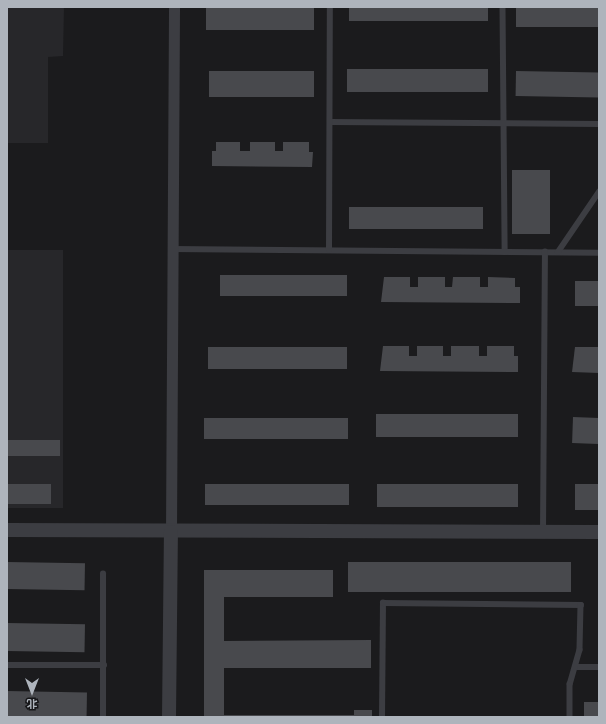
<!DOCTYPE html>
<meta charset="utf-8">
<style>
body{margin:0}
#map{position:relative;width:606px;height:724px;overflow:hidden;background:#1b1b1d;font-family:"PT Sans","Noto Sans SC",sans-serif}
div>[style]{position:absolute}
.built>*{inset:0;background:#27272a;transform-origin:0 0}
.building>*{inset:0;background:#48494d;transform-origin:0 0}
.service>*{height:5.5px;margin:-2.75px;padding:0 2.75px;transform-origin:2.75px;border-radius:2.75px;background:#3c3d42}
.minor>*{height:11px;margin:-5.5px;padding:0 5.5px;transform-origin:5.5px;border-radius:5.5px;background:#3c3d42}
.tertiary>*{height:14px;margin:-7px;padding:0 7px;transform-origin:7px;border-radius:7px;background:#3c3d42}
span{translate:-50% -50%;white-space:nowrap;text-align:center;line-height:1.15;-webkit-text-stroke:4px #161618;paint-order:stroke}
.frame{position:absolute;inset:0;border:8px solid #aeb4bc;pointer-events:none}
.north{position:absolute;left:12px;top:672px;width:40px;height:40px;-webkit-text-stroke:3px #161618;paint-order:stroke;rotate:180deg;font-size:11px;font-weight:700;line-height:16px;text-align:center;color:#aeb4bc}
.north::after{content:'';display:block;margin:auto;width:14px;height:18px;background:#aeb4bc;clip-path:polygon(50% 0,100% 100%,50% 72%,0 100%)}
</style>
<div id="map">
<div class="built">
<i style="clip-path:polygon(7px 7px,64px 7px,63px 56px,48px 57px,48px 143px,7px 143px)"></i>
<i style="left:7px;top:250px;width:56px;height:258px"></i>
</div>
<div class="building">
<i style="left:206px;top:7px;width:108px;height:23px"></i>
<i style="left:349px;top:7px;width:139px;height:14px"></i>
<i style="left:516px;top:7px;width:83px;height:20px"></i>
<i style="left:347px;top:69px;width:141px;height:23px"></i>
<i style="left:209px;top:71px;width:105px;height:26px"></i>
<i style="left:516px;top:71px;width:83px;height:25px;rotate:1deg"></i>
<i style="clip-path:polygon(216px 142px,240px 142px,240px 151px,250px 151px,250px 142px,275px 142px,275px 151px,283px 151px,283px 142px,309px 142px,309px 152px,313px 152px,312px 167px,212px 166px,212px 151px,216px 151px)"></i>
<i style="left:512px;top:170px;width:38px;height:64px"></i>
<i style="left:349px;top:207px;width:134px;height:22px"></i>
<i style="left:220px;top:275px;width:127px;height:21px"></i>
<i style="clip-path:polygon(384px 277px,410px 277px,410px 287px,418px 287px,418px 277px,445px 277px,445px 287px,452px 287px,453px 277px,480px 277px,480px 287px,488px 287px,488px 277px,515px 278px,515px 287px,520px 287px,520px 303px,381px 302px)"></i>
<i style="left:575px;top:281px;width:24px;height:25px"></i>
<i style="clip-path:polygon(383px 346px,409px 346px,409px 356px,417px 356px,417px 346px,443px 346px,443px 356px,451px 356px,451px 346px,479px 346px,479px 356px,487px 356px,487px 346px,514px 346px,514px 356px,518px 356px,518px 372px,380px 371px)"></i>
<i style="left:208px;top:347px;width:139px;height:22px"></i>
<i style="clip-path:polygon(575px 347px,599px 347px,599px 373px,572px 372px)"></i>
<i style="left:376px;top:414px;width:142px;height:23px"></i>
<i style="left:573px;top:417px;width:26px;height:26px;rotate:2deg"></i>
<i style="left:204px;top:418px;width:144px;height:21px"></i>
<i style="left:7px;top:440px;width:53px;height:16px"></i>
<i style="left:7px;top:484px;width:44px;height:20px"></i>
<i style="left:205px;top:484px;width:144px;height:21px"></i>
<i style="left:377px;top:484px;width:141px;height:23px"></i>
<i style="left:575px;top:484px;width:24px;height:26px"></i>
<i style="left:7px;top:562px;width:78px;height:27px;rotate:1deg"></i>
<i style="left:348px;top:562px;width:223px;height:30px"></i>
<i style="clip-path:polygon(204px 570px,333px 570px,333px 597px,224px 597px,224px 641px,371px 640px,371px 668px,224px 668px,224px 715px,354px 715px,354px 710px,372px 710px,372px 717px,204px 717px)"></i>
<i style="left:7px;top:623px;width:78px;height:28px;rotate:1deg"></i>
<i style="left:7px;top:691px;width:80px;height:26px;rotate:1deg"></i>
<i style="left:584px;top:702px;width:15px;height:15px"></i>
</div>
<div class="service">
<i style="left:503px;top:7px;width:245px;rotate:89.5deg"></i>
<i style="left:330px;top:122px;width:269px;rotate:0.4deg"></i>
<i style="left:172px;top:249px;width:427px;rotate:0.5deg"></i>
<i style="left:329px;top:250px;width:243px;rotate:-89.8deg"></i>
<i style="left:558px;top:252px;width:73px;rotate:-55.7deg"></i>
<i style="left:543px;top:532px;width:280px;rotate:-89.6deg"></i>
<i style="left:7px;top:665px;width:97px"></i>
<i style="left:576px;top:667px;width:23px"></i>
<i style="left:103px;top:717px;width:143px;rotate:-90deg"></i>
<i style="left:382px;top:717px;width:114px;rotate:-89.5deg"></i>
<i style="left:383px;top:603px;width:198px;rotate:0.6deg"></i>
<i style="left:581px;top:605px;width:45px;rotate:91.3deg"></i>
<i style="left:580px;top:650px;width:35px;rotate:106deg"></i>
<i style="left:570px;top:684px;width:33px;rotate:90deg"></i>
</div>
<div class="minor">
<i style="left:171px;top:532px;width:525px;rotate:-89.67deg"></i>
</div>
<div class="tertiary">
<i style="left:7px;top:530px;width:592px;rotate:0.19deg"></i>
<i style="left:169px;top:717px;width:185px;rotate:-89.4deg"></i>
</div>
<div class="frame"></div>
<div class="north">北</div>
</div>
